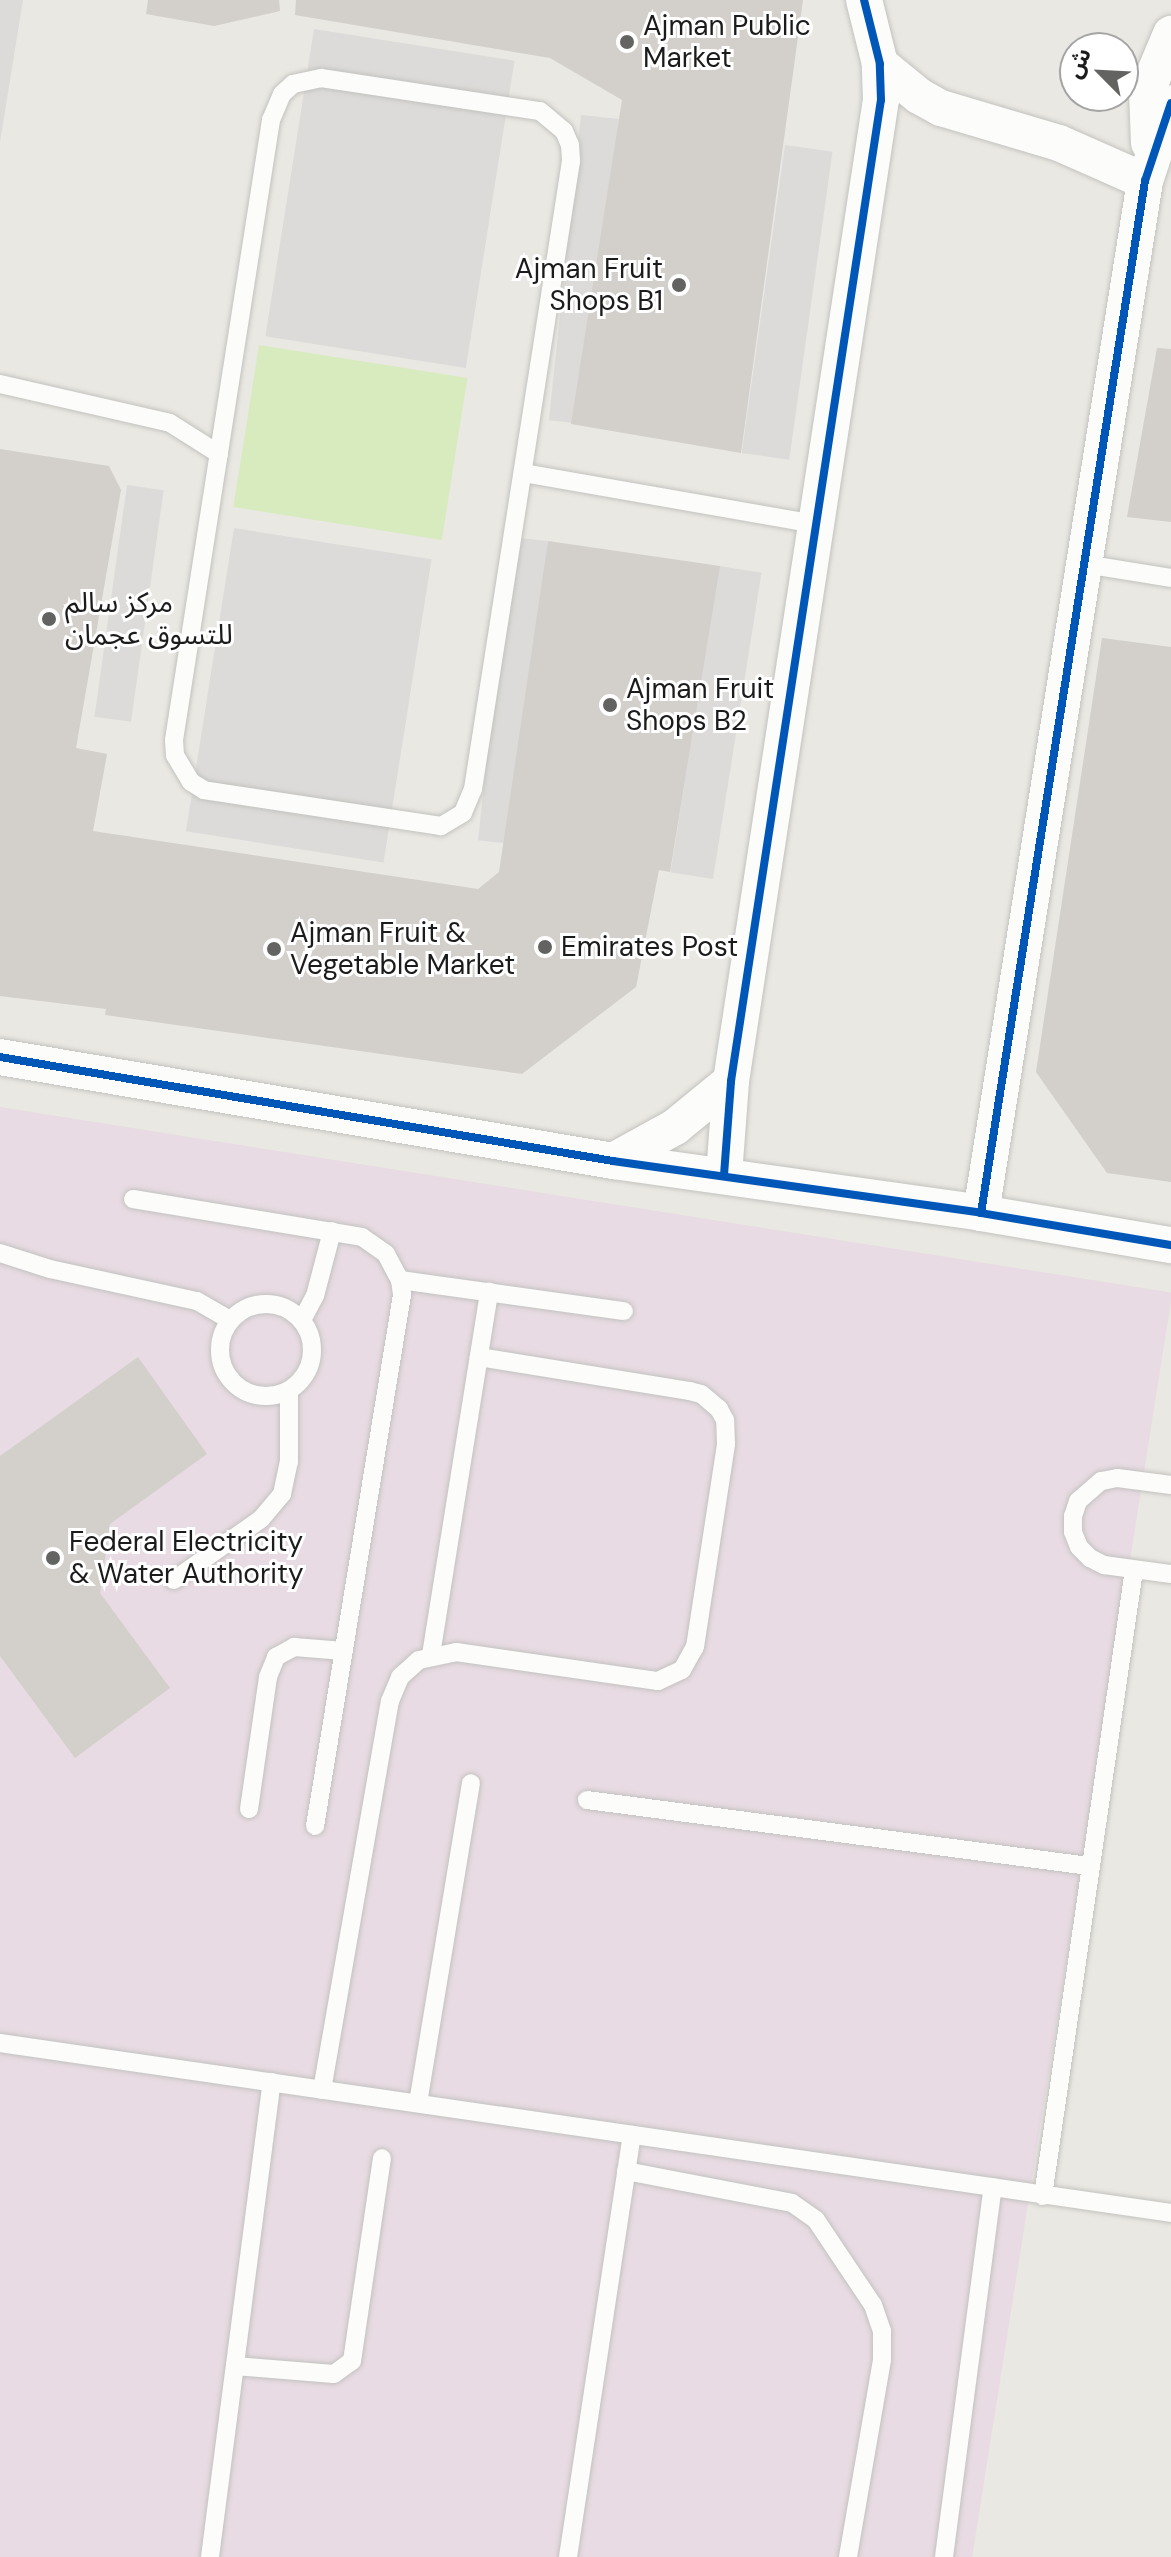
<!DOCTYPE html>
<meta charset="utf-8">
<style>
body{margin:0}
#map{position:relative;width:1171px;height:2557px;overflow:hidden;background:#eae8e2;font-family:"DM Sans","Noto Sans Arabic",sans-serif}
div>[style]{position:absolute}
.industrial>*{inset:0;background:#e8dbe3;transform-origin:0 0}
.grass>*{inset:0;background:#d7ebbe;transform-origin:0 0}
.parking>*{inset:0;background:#dcdbd9;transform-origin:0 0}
.building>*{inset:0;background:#d3cfcb}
.roads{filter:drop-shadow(0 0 2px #c2c2bf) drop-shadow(0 0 2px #c2c2bf)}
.lane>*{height:18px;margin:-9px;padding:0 9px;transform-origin:9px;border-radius:9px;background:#fcfcfb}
.lane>.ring{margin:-9px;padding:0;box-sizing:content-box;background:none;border:18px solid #fcfcfb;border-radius:50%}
.street>*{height:36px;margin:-18px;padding:0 18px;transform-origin:18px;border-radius:18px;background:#fcfcfb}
.cycleway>*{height:8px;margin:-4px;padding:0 4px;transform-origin:4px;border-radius:4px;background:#0057b8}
.dots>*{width:22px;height:22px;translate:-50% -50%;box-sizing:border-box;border:4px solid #fff;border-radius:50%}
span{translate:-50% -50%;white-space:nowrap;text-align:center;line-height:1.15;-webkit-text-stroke:6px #fff;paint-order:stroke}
.poi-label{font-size:28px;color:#1b1b1b}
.left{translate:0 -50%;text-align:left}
.right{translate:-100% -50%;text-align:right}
.north{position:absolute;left:1059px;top:32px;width:80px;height:80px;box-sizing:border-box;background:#fff;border:2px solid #a4a4a4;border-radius:50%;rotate:294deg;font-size:22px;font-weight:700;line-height:32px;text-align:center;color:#1b1b1b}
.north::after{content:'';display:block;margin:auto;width:28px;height:36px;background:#636361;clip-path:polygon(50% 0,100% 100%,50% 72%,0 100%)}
</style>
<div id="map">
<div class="industrial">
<i style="left:0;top:1107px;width:1187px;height:1450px;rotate:9deg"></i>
</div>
<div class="grass">
<i style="left:259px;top:345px;width:211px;height:164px;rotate:9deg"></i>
</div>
<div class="parking">
<i style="clip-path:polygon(0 0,23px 0,0 142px)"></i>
<i style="left:314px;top:29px;width:203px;height:311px;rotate:9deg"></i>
<i style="left:581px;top:115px;width:38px;height:307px;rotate:6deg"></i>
<i style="left:785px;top:145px;width:48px;height:311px;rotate:8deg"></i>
<i style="left:127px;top:485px;width:37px;height:234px;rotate:8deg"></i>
<i style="left:234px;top:528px;width:200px;height:307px;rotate:9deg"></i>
<i style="left:510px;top:537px;width:38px;height:305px;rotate:6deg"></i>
<i style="left:719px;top:566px;width:43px;height:310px;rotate:9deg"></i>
</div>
<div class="building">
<i style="clip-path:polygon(148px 0,279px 0,280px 11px,214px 26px,146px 14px)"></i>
<i style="clip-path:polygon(296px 0,803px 0,741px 453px,571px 424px,622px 100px,550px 58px,295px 15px)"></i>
<i style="clip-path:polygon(1157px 348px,1171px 349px,1171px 522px,1127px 517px)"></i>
<i style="clip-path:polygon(0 449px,109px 466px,121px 490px,76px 748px,107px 754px,93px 831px,478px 889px,499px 872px,548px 541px,720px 566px,670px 872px,659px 870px,636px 987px,522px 1074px,105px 1015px,106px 1009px,0 996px)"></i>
<i style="clip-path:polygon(1102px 638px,1171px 647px,1171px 1182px,1107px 1173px,1036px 1072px)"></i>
<i style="clip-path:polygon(138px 1357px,207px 1454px,110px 1524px,100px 1593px,170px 1688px,75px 1758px,0 1656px,0 1456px)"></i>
</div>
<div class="roads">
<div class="lane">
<i style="left:321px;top:78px;width:221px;rotate:8.6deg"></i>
<i style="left:540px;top:111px;width:31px;rotate:40deg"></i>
<i style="left:564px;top:131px;width:15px;rotate:67deg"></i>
<i style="left:570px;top:145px;width:16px;rotate:86deg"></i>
<i style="left:571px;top:161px;width:636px;rotate:98.87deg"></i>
<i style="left:473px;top:789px;width:26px;rotate:113deg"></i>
<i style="left:463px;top:813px;width:26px;rotate:149deg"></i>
<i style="left:441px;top:826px;width:240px;rotate:-171.4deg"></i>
<i style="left:204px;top:790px;width:15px;rotate:-148deg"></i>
<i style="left:191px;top:782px;width:31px;rotate:-121deg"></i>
<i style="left:175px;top:755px;width:15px;rotate:-94deg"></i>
<i style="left:174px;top:740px;width:628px;rotate:-81.11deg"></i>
<i style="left:271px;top:120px;width:28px;rotate:-67deg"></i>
<i style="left:282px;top:94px;width:15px;rotate:-42deg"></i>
<i style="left:293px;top:84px;width:29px;rotate:-12deg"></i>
<i style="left:0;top:384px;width:174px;rotate:12.9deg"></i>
<i style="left:170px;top:423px;width:58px;rotate:32.3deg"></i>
<i style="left:523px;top:473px;width:297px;rotate:9.9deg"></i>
<i style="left:1085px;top:564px;width:87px;rotate:9.2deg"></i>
<i style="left:133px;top:1199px;width:232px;rotate:9.4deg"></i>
<i style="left:362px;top:1237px;width:29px;rotate:35deg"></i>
<i style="left:386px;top:1254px;width:30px;rotate:62deg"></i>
<i style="left:400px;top:1280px;width:15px;rotate:82deg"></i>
<i style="left:402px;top:1295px;width:538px;rotate:99.3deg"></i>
<i style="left:0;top:1253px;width:52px;rotate:17.7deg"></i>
<i style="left:50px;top:1269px;width:150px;rotate:12.3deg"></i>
<i style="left:197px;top:1301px;width:38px;rotate:30deg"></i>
<i style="left:400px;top:1280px;width:226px;rotate:7.9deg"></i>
<i class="ring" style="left:220px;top:1304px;width:74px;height:74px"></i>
<i style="left:302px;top:1320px;width:27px;rotate:-62deg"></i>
<i style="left:315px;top:1296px;width:67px;rotate:-75.3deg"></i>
<i style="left:1171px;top:1485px;width:54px;rotate:-172.6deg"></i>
<i style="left:1117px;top:1478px;width:16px;rotate:169deg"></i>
<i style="left:1101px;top:1481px;width:30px;rotate:139deg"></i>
<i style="left:1078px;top:1501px;width:16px;rotate:108deg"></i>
<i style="left:1073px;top:1516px;width:16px;rotate:90deg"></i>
<i style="left:1073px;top:1532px;width:16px;rotate:68deg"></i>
<i style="left:1079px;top:1547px;width:16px;rotate:45deg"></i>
<i style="left:1090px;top:1558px;width:16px;rotate:27deg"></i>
<i style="left:1104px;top:1565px;width:68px;rotate:7.7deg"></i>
<i style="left:174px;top:1580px;width:106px;rotate:-35deg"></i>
<i style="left:261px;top:1519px;width:33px;rotate:-50deg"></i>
<i style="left:282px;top:1494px;width:33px;rotate:-78deg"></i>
<i style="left:289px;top:1462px;width:71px;rotate:-90deg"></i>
<i style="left:431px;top:1655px;width:368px;rotate:-80.9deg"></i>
<i style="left:587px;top:1800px;width:506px;rotate:7.49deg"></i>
<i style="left:249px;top:1809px;width:133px;rotate:-81.8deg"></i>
<i style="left:268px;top:1677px;width:22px;rotate:-68deg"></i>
<i style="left:276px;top:1657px;width:21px;rotate:-29deg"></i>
<i style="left:294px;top:1647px;width:50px;rotate:4.6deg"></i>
<i style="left:0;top:2043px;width:1183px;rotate:8.26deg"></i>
<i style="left:322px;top:2090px;width:395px;rotate:-80.1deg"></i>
<i style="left:390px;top:1701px;width:26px;rotate:-67deg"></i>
<i style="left:400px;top:1677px;width:25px;rotate:-42deg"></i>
<i style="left:419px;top:1660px;width:38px;rotate:-12deg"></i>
<i style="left:456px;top:1652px;width:204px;rotate:8.2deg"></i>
<i style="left:658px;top:1681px;width:26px;rotate:-25deg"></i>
<i style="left:682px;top:1670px;width:26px;rotate:-61deg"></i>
<i style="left:695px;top:1647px;width:205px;rotate:-81.3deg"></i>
<i style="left:726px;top:1444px;width:24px;rotate:-92deg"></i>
<i style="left:725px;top:1420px;width:13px;rotate:-119deg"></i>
<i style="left:719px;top:1409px;width:23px;rotate:-140deg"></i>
<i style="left:701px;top:1394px;width:12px;rotate:-166deg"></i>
<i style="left:689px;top:1391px;width:213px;rotate:-170.8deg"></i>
<i style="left:418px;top:2103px;width:324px;rotate:-80.6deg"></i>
<i style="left:626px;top:2171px;width:169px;rotate:10.9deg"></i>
<i style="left:792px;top:2203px;width:29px;rotate:35deg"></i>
<i style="left:816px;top:2220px;width:102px;rotate:56.2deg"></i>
<i style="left:873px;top:2305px;width:28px;rotate:71deg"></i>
<i style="left:882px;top:2331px;width:29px;rotate:90deg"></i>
<i style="left:882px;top:2360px;width:200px;rotate:99.8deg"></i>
<i style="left:1043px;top:2196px;width:633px;rotate:-81.73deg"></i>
<i style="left:235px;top:2366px;width:99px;rotate:4.6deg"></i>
<i style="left:334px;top:2374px;width:22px;rotate:-36deg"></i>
<i style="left:352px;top:2361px;width:205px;rotate:-81.6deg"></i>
<i style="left:210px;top:2557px;width:479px;rotate:-82.6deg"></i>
<i style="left:568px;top:2557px;width:427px;rotate:-81.4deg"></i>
<i style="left:944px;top:2557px;width:373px;rotate:-82.5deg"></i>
</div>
<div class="street">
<i style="left:880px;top:64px;width:50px;rotate:39.4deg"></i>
<i style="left:919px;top:96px;width:25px;rotate:29deg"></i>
<i style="left:941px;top:108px;width:123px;rotate:16.5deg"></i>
<i style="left:1059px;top:143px;width:94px;rotate:23.8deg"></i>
<i style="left:1149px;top:143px;width:52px;rotate:-92.2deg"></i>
<i style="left:1147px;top:91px;width:62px;rotate:-67.2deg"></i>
<i style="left:0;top:1057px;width:622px;rotate:9.63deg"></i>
<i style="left:613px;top:1161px;width:372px;rotate:8deg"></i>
<i style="left:981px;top:1213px;width:193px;rotate:9.6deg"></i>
<i style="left:613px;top:1161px;width:71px;rotate:-28.7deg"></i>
<i style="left:675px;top:1127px;width:72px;rotate:-39.4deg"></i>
<i style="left:724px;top:1175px;width:94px;rotate:-85.7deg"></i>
<i style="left:731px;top:1081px;width:992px;rotate:-81.31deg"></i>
<i style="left:881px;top:100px;width:36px;rotate:-92deg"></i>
<i style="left:880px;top:64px;width:66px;rotate:-104deg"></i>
<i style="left:981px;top:1213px;width:1045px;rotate:-80.97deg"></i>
<i style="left:1145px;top:181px;width:82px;rotate:-71.6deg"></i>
</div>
</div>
<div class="cycleway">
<i style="left:0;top:1057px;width:622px;rotate:9.63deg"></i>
<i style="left:613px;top:1161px;width:372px;rotate:8deg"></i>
<i style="left:981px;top:1213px;width:193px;rotate:9.6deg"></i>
<i style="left:724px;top:1175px;width:94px;rotate:-85.7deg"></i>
<i style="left:731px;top:1081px;width:992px;rotate:-81.31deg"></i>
<i style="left:881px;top:100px;width:36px;rotate:-92deg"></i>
<i style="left:880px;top:64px;width:66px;rotate:-104deg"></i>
<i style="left:981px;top:1213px;width:1045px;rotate:-80.97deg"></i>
<i style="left:1145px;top:181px;width:82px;rotate:-71.6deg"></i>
</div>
<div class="dots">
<i style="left:627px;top:42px;background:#636361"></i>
<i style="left:679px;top:285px;background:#636361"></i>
<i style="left:49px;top:619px;background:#636361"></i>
<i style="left:610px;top:705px;background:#636361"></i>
<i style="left:545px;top:947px;background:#636361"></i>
<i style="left:274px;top:949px;background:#636361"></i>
<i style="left:53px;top:1558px;background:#636361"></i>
</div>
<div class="poi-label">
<span class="left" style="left:643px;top:42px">Ajman Public<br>Market</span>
<span class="right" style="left:663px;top:285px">Ajman Fruit<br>Shops B1</span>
<span class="left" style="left:65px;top:619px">مركز سالم<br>للتسوق عجمان</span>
<span class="left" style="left:626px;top:705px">Ajman Fruit<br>Shops B2</span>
<span class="left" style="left:290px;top:949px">Ajman Fruit &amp;<br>Vegetable Market</span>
<span class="left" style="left:561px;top:947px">Emirates Post</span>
<span class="left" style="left:69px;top:1558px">Federal Electricity<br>&amp; Water Authority</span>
</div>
<div class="north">ش</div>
</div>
